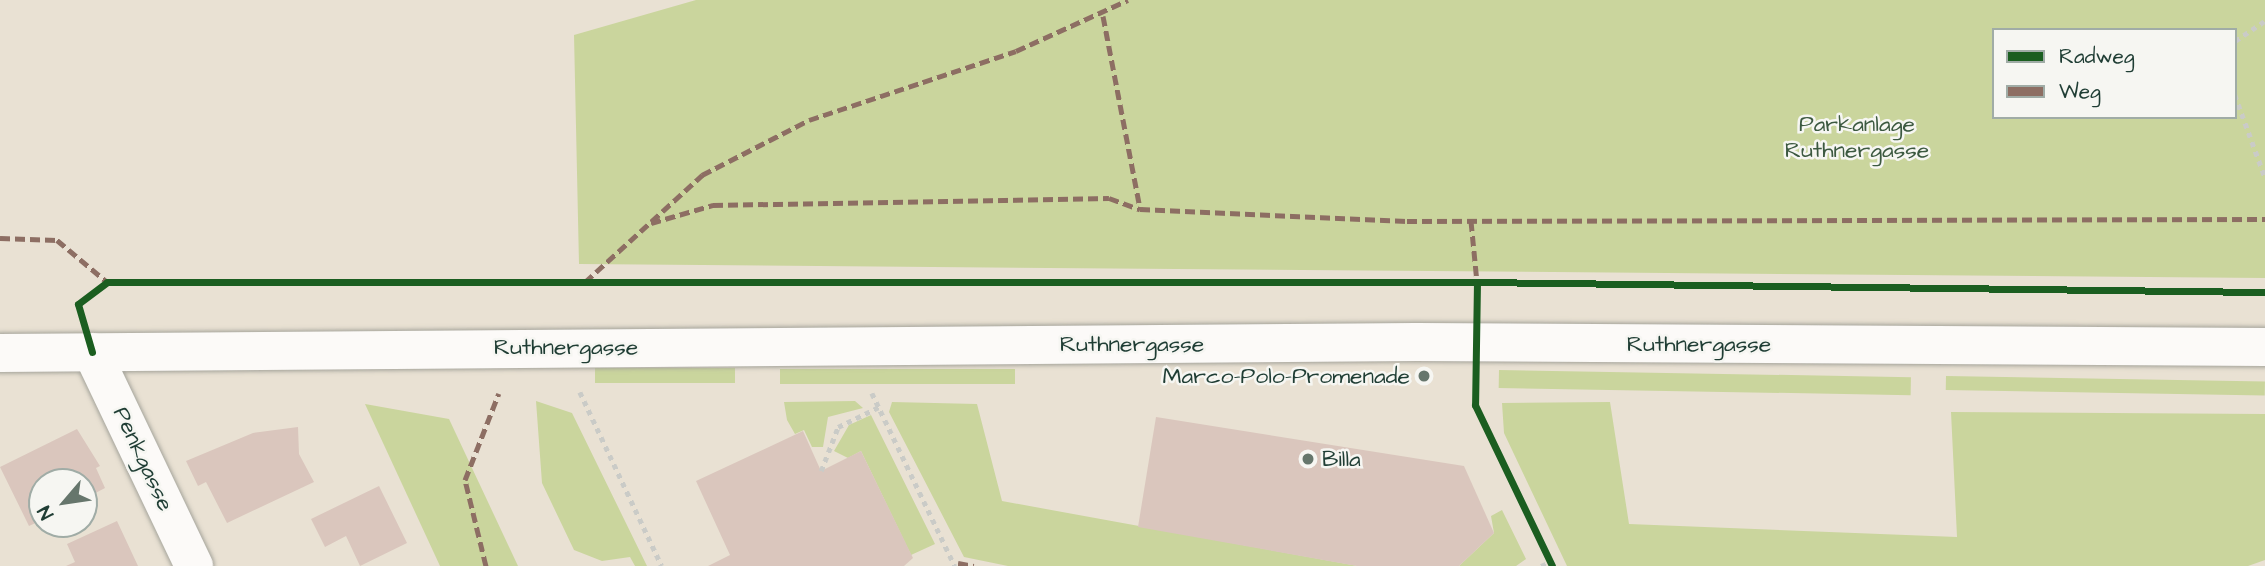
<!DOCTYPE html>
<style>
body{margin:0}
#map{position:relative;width:2265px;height:566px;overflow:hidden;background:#e9e1d3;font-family:"Architects Daughter",sans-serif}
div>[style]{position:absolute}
.green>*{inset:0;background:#cad59d;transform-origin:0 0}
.building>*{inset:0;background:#dac6bd}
.path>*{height:4.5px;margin-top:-2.25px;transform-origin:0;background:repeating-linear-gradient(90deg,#cacbc7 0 5px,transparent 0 10px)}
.roads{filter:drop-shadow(0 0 2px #a5a49b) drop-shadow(0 0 2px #a5a49b)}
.minor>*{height:38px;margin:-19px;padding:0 19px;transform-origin:19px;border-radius:19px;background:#fcfaf8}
.quiet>*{height:5px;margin-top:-2.5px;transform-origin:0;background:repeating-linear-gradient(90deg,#8d6e63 0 10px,transparent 0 15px)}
.cycleway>*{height:7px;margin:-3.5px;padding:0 3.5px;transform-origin:3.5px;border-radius:3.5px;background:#1b5e20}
.dots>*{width:19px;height:19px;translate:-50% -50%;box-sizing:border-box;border:4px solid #f6f6f2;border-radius:50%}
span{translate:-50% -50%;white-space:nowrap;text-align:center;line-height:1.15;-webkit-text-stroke:5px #f6f6f2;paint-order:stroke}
.park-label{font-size:23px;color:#3c5940}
.street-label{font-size:23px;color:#1f3d34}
.poi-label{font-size:23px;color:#1f3d34}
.right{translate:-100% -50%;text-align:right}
.left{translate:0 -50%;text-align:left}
.legend{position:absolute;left:1992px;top:28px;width:245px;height:91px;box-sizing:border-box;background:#f6f6f2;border:2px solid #a0aca6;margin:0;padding:9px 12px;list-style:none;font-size:21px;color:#1f3d34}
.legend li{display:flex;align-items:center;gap:14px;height:35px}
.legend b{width:35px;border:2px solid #a0aca6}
.north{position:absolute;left:28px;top:468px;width:70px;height:70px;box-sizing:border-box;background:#f6f6f2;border:2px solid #a0aca6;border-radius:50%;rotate:241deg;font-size:19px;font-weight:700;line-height:28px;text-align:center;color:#1f3d34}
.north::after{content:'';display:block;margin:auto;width:24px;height:32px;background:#66766c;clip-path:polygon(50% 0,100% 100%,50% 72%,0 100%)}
</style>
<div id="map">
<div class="green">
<i style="clip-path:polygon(evenodd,696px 0,2265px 0,2265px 278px,579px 264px,574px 35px,696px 0,1994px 30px,2235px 30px,2235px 117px,1994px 117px,1994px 30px)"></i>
<i style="left:595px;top:368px;width:140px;height:15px"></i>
<i style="left:780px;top:369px;width:235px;height:15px"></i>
<i style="left:1499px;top:370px;width:412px;height:18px;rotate:1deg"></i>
<i style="left:1946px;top:376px;width:319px;height:14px;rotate:1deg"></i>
<i style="clip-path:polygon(536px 401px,572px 413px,647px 566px,635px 566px,630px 557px,602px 561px,574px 550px,542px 483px)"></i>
<i style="clip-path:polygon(855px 401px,863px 408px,828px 417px,823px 447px,812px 447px,804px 430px,795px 434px,787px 420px,784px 402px)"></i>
<i style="clip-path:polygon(892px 402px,977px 404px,1002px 501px,1358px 566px,1008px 566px,964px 557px,889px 412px)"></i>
<i style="clip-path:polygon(1610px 402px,1629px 524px,1957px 537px,1951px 412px,2265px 414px,2265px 560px,2248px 566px,1567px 566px,1504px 433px,1502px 403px)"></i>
<i style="clip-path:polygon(365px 404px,449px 419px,518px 566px,440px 566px)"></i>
<i style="clip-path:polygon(871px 415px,935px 544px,911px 555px,861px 451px,848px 458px,834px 451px,849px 425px)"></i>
<i style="clip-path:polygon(1502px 510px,1526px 559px,1516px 566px,1459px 566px,1494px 533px,1491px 516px)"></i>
</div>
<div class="building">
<i style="clip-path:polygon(1156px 417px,1464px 466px,1494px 533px,1459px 566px,1357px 566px,1138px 527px)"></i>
<i style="clip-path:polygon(298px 427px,299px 454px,314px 482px,227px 523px,206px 482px,198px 486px,186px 461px,253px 433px)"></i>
<i style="clip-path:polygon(77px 429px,100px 466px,96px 468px,105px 488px,84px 499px,84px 482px,42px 482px,42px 520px,29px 526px,0 467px)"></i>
<i style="clip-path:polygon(803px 431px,821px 471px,861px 451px,913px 558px,904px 566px,708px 566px,730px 555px,696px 481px)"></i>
<i style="clip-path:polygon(379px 486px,407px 543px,360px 566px,346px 536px,325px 547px,311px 519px)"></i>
<i style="clip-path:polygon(117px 521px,138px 566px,66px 566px,75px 562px,67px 544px)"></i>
</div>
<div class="path">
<i style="left:2235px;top:41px;width:36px;rotate:-34deg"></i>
<i style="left:2235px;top:95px;width:87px;rotate:69.9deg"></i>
<i style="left:580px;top:392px;width:192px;rotate:64.8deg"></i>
<i style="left:872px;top:393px;width:192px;rotate:64.4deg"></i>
<i style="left:821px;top:471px;width:47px;rotate:-68.9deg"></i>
<i style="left:838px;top:427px;width:46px;rotate:-26deg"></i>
<i style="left:1541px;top:566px;width:10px;rotate:-24deg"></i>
</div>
<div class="roads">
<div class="minor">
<i style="left:92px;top:352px;width:237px;rotate:64.5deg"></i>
<i style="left:0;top:353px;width:1416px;rotate:-0.45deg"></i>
<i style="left:1416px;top:342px;width:849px;rotate:0.34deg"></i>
</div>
</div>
<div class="quiet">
<i style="left:1103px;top:16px;width:197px;rotate:79.1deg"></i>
<i style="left:1140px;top:209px;width:267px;rotate:2.6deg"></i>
<i style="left:1407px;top:221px;width:858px;rotate:-0.13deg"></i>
<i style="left:1471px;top:221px;width:61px;rotate:84.4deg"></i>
<i style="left:651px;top:223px;width:65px;rotate:-16.2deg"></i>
<i style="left:713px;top:205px;width:396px;rotate:-1deg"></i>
<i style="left:1109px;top:198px;width:33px;rotate:20deg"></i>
<i style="left:0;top:238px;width:57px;rotate:2deg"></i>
<i style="left:57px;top:240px;width:65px;rotate:40deg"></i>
<i style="left:585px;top:282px;width:159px;rotate:-42.4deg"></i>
<i style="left:702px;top:175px;width:120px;rotate:-27.2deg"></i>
<i style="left:809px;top:120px;width:218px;rotate:-18.4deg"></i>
<i style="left:1016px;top:51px;width:123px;rotate:-24.5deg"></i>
<i style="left:958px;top:563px;width:16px;rotate:11deg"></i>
<i style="left:486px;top:566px;width:89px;rotate:-103.7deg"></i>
<i style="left:465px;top:480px;width:93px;rotate:-68.7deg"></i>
</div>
<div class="cycleway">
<i style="left:1477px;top:282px;width:123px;rotate:90.9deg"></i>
<i style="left:1475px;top:405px;width:178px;rotate:64.4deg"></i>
<i style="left:92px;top:352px;width:50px;rotate:-106.3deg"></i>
<i style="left:78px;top:304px;width:36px;rotate:-37deg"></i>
<i style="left:107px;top:282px;width:1370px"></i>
<i style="left:1477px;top:282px;width:788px;rotate:0.73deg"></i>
</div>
<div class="dots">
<i style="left:1424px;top:376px;background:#66766c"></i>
<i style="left:1308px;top:459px;background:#66766c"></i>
</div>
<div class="park-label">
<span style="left:1857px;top:137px">Parkanlage<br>Ruthnergasse</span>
</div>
<div class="street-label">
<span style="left:1132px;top:344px">Ruthnergasse</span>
<span style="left:1699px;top:344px">Ruthnergasse</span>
<span style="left:566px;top:347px">Ruthnergasse</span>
<span style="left:143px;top:459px;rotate:65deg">Penkgasse</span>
</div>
<div class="poi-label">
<span class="right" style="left:1410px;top:376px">Marco-Polo-Promenade</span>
<span class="left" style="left:1322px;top:459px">Billa</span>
</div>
<ul class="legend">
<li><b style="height:9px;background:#1b5e20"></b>Radweg</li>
<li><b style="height:9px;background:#8d6e63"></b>Weg</li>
</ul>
<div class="north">N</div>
</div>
